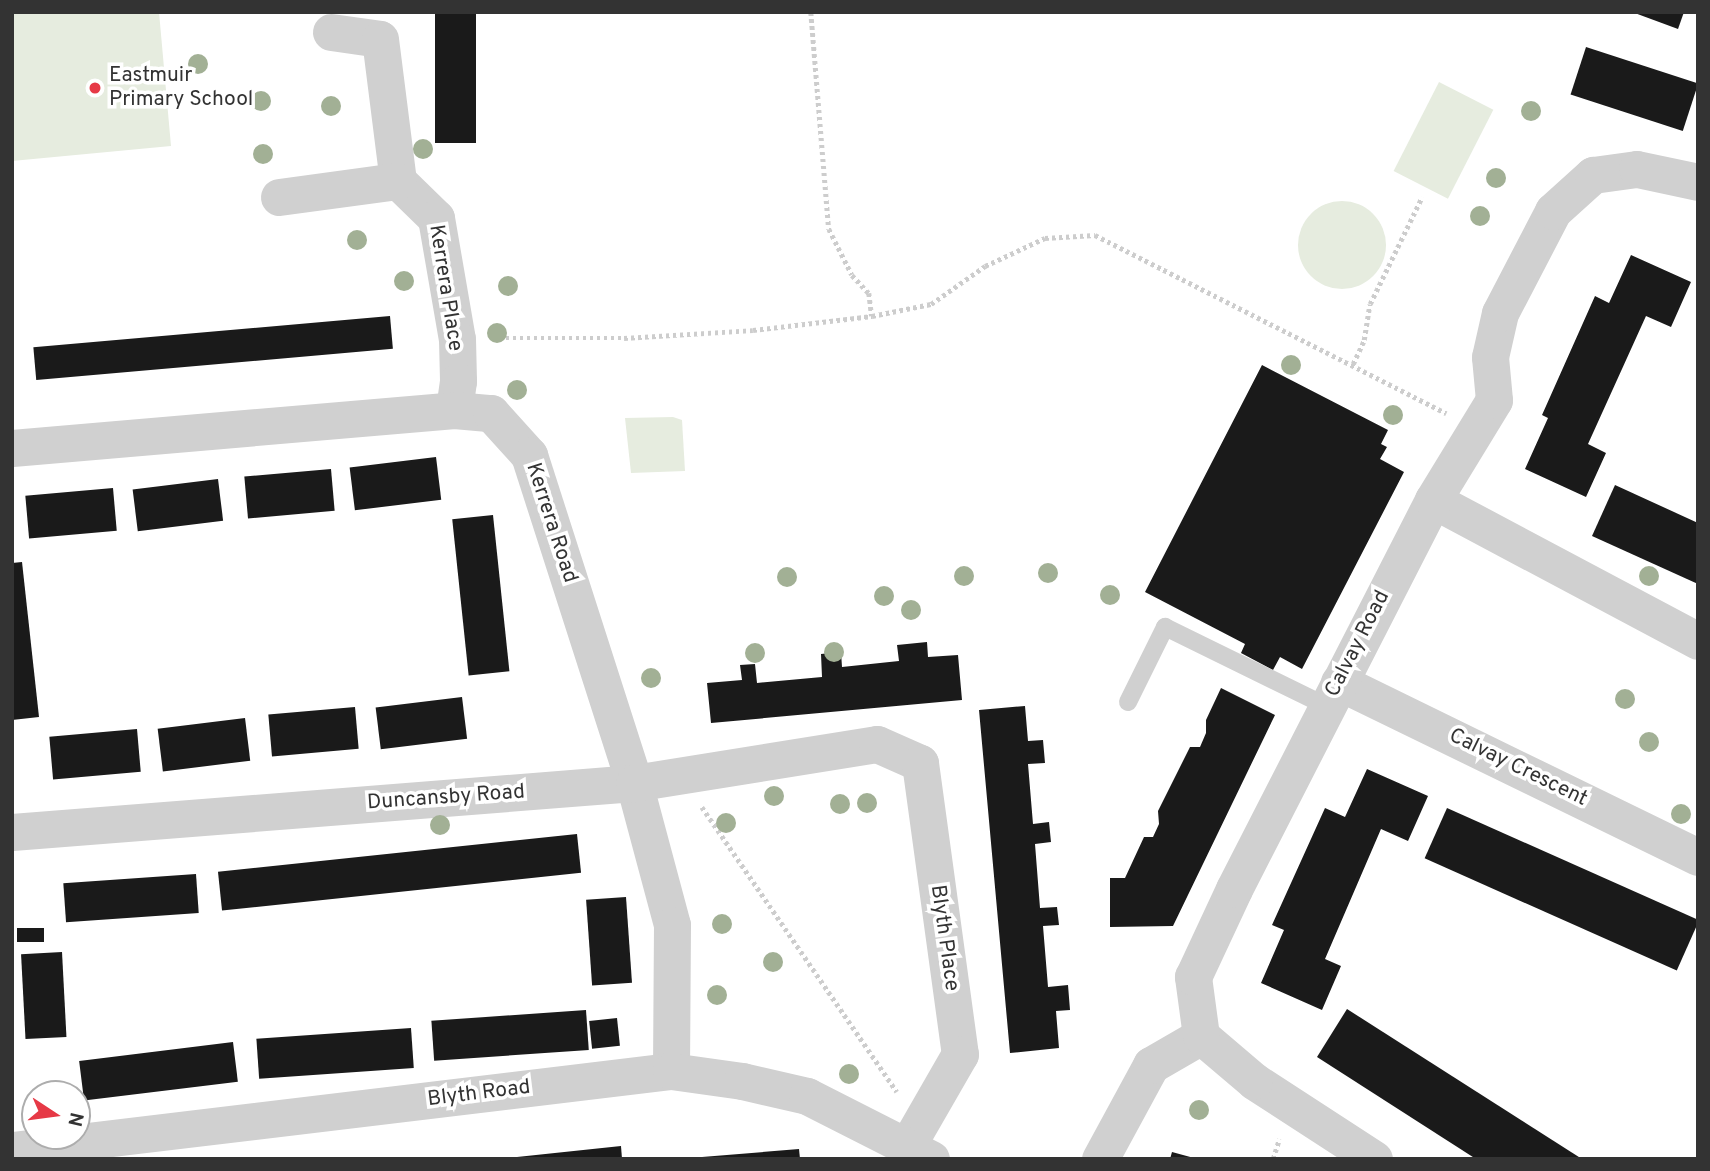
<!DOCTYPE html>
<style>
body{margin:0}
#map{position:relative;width:1710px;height:1171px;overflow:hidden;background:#fff;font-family:Overpass,sans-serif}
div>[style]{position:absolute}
.green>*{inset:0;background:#e6ecdf;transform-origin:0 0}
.round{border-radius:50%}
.building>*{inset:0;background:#1a1a1a;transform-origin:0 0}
.path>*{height:4.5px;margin-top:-2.25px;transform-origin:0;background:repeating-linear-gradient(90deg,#cdcdcd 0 3.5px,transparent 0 7px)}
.lane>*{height:18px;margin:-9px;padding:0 9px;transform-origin:9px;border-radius:9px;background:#d0d0d0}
.street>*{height:37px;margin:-18.5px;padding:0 18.5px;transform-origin:18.5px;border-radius:18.5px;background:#d0d0d0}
.trees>*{width:20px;height:20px;margin:-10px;border-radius:50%;background:#a2b095}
.dots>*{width:19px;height:19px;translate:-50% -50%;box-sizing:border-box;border:4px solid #fff;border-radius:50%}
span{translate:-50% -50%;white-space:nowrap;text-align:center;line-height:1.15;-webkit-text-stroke:7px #fff;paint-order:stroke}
.poi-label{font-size:21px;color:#333}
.left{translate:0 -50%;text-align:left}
.street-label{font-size:21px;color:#333}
.frame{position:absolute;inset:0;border:14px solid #333;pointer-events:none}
.north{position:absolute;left:21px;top:1080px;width:70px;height:70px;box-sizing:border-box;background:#fff;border:2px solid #adadad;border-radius:50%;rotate:103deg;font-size:19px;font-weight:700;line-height:28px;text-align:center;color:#333}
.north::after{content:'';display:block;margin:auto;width:24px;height:32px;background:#e63946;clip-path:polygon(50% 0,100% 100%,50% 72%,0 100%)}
</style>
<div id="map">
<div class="green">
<i style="clip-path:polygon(12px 12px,159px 12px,171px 146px,12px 161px)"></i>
<i style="left:1439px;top:82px;width:61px;height:100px;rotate:27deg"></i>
<i class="round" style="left:1298px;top:201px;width:88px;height:88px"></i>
<i style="clip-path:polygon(673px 417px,682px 420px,685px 471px,631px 473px,625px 418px)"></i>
</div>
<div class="building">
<i style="left:435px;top:12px;width:41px;height:131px"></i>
<i style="clip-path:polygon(1632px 12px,1684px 12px,1678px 29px)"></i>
<i style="left:1586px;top:47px;width:118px;height:50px;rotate:18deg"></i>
<i style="clip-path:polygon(1631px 255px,1691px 282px,1671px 327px,1646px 316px,1588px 444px,1606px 453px,1586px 497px,1525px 469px,1548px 418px,1542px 415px,1595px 296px,1609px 303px)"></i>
<i style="left:390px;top:316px;width:33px;height:358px;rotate:85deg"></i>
<i style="clip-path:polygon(1262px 365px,1388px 430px,1381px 444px,1387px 447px,1380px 459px,1404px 472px,1302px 669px,1280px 657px,1273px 670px,1241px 653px,1245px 644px,1145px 592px)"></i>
<i style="left:436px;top:457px;width:43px;height:87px;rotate:83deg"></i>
<i style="left:331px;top:469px;width:42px;height:87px;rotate:85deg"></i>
<i style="left:218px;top:479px;width:42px;height:86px;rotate:83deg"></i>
<i style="clip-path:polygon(1615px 485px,1698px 523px,1698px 584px,1592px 536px)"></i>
<i style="left:113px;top:488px;width:43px;height:88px;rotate:85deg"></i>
<i style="left:493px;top:515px;width:157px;height:41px;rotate:84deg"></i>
<i style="clip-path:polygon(22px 562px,39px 717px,12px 720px,12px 563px)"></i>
<i style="clip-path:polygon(927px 642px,928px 657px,958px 655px,962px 700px,711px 723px,707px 683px,742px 680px,740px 665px,755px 664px,757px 683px,822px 677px,821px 654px,841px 652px,842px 667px,899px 661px,897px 645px)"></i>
<i style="clip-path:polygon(1221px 688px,1275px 715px,1173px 926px,1110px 927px,1110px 878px,1125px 878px,1144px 837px,1153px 837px,1159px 824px,1158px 811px,1190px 747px,1200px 747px,1206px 733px,1206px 720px)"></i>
<i style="left:462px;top:697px;width:42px;height:87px;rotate:83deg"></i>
<i style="clip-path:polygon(1025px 706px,1028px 741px,1043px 740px,1045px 763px,1028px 764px,1033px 824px,1049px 822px,1051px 842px,1035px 844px,1040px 908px,1057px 907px,1059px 925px,1043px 926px,1048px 987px,1068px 985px,1070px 1010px,1056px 1011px,1059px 1048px,1010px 1053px,979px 710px)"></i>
<i style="left:355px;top:707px;width:42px;height:87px;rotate:85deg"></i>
<i style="left:245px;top:718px;width:43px;height:88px;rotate:83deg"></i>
<i style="left:137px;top:729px;width:43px;height:88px;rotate:85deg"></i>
<i style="clip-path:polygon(1367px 769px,1428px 796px,1408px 841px,1381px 829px,1325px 959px,1341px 966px,1322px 1010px,1261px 983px,1284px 930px,1272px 925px,1325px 808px,1345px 817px)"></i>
<i style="left:1447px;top:808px;width:276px;height:55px;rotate:24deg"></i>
<i style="left:577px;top:834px;width:39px;height:361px;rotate:84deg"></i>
<i style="left:196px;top:874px;width:39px;height:133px;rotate:86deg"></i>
<i style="left:626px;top:897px;width:86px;height:40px;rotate:86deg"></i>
<i style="left:44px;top:928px;width:14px;height:27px;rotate:90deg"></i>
<i style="left:62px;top:952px;width:85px;height:41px;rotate:87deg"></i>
<i style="clip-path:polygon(1347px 1009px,1582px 1159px,1476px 1159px,1317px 1057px)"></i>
<i style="left:586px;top:1010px;width:40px;height:155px;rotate:86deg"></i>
<i style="left:617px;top:1018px;width:28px;height:28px;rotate:84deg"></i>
<i style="left:411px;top:1028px;width:40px;height:155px;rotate:86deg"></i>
<i style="left:233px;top:1042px;width:40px;height:155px;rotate:83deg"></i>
<i style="clip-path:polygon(621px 1146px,622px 1159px,517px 1159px,517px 1157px)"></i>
<i style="clip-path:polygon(799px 1149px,800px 1159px,702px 1159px,702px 1157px)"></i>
<i style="clip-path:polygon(1172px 1152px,1194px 1158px,1193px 1159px,1170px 1159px)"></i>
</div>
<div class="path">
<i style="left:811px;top:12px;width:218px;rotate:85.3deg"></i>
<i style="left:829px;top:229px;width:51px;rotate:63.4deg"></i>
<i style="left:852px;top:275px;width:25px;rotate:47deg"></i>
<i style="left:869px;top:293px;width:23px;rotate:83deg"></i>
<i style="left:492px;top:338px;width:132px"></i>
<i style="left:624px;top:338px;width:129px;rotate:-3.5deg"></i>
<i style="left:753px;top:330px;width:120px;rotate:-6.7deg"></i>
<i style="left:872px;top:316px;width:60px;rotate:-11.5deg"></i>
<i style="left:931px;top:304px;width:66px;rotate:-35.1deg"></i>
<i style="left:985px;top:266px;width:66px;rotate:-25deg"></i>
<i style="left:1045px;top:238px;width:50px;rotate:-3.4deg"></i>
<i style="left:1095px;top:235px;width:394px;rotate:26.9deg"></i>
<i style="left:1353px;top:364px;width:26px;rotate:-65deg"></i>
<i style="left:1364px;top:340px;width:36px;rotate:-81deg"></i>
<i style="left:1370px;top:304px;width:119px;rotate:-64.1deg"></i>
<i style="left:702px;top:807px;width:345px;rotate:55.6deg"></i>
<i style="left:1273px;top:1159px;width:21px;rotate:-73deg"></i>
</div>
<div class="lane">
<i style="left:1128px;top:702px;width:84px;rotate:-63.7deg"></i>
<i style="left:1165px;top:627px;width:179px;rotate:26.1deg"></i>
</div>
<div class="street">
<i style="left:331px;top:32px;width:49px;rotate:8.1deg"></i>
<i style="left:380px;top:39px;width:143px;rotate:82.8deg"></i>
<i style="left:398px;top:181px;width:53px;rotate:44.2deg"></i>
<i style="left:436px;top:218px;width:123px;rotate:80.2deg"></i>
<i style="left:457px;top:339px;width:42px;rotate:88.6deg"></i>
<i style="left:458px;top:381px;width:29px;rotate:98deg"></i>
<i style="left:279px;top:197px;width:120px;rotate:-7.7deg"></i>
<i style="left:12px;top:448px;width:444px;rotate:-4.9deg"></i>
<i style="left:454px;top:410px;width:37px;rotate:5deg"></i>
<i style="left:491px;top:413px;width:57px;rotate:47.9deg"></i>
<i style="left:529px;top:455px;width:344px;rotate:72.2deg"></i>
<i style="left:634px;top:783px;width:147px;rotate:75deg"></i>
<i style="left:672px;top:925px;width:146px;rotate:90.4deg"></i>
<i style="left:1433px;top:500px;width:300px;rotate:28deg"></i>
<i style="left:1339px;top:682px;width:399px;rotate:26deg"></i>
<i style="left:12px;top:832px;width:624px;rotate:-4.5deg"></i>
<i style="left:634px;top:783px;width:246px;rotate:-9.1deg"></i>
<i style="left:877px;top:744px;width:47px;rotate:23.8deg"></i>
<i style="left:920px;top:763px;width:294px;rotate:82.2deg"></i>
<i style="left:960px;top:1054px;width:106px;rotate:119.9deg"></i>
<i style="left:12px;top:1150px;width:664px;rotate:-6.84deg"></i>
<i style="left:671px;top:1071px;width:72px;rotate:8deg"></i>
<i style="left:742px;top:1081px;width:67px;rotate:13deg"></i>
<i style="left:807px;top:1096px;width:139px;rotate:26.9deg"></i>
<i style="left:1100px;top:1159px;width:107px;rotate:-61.5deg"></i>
<i style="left:1151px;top:1065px;width:58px;rotate:-30.1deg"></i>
<i style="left:1374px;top:1159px;width:143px;rotate:-147deg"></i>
<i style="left:1254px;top:1081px;width:70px;rotate:-139.7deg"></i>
<i style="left:1201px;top:1036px;width:60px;rotate:-97.7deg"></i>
<i style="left:1193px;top:977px;width:97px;rotate:-65deg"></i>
<i style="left:1234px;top:889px;width:437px;rotate:-62.9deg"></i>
<i style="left:1433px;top:500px;width:117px;rotate:-58.6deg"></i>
<i style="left:1494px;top:400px;width:43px;rotate:-95.3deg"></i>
<i style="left:1490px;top:357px;width:45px;rotate:-77.2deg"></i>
<i style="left:1500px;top:313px;width:115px;rotate:-62.5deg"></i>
<i style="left:1553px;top:211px;width:54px;rotate:-42deg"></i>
<i style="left:1593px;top:175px;width:44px;rotate:-7.8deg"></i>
<i style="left:1637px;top:169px;width:62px;rotate:12deg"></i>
</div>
<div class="trees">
<i style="left:198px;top:64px"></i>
<i style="left:261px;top:101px"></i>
<i style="left:331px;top:106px"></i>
<i style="left:1531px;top:111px"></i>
<i style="left:423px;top:149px"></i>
<i style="left:263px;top:154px"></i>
<i style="left:1496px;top:178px"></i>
<i style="left:1480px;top:216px"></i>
<i style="left:357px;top:240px"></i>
<i style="left:404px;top:281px"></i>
<i style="left:508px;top:286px"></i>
<i style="left:497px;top:333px"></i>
<i style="left:1291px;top:365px"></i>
<i style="left:517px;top:390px"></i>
<i style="left:1393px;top:415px"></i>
<i style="left:1048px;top:573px"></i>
<i style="left:964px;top:576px"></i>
<i style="left:1649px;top:576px"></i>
<i style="left:787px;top:577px"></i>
<i style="left:1110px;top:595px"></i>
<i style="left:884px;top:596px"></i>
<i style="left:911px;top:610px"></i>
<i style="left:834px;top:652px"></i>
<i style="left:755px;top:653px"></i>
<i style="left:651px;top:678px"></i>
<i style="left:1625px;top:699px"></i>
<i style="left:1649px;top:742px"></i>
<i style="left:774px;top:796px"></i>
<i style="left:867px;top:803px"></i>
<i style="left:840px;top:804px"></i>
<i style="left:1681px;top:814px"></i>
<i style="left:726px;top:823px"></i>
<i style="left:440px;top:825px"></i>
<i style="left:722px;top:924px"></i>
<i style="left:773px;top:962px"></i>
<i style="left:717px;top:995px"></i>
<i style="left:849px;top:1074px"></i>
<i style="left:1199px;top:1110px"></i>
</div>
<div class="dots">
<i style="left:95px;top:88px;background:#e63946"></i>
</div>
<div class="poi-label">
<span class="left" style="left:109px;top:88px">Eastmuir<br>Primary School</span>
</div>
<div class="street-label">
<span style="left:445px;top:288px;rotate:81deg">Kerrera Place</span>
<span style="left:551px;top:523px;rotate:72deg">Kerrera Road</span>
<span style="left:1358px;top:644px;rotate:-63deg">Calvay Road</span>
<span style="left:1518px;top:768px;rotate:26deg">Calvay Crescent</span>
<span style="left:446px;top:798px;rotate:-4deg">Duncansby Road</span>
<span style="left:944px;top:938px;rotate:82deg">Blyth Place</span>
<span style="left:479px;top:1094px;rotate:-7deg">Blyth Road</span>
</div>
<div class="frame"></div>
<div class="north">N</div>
</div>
